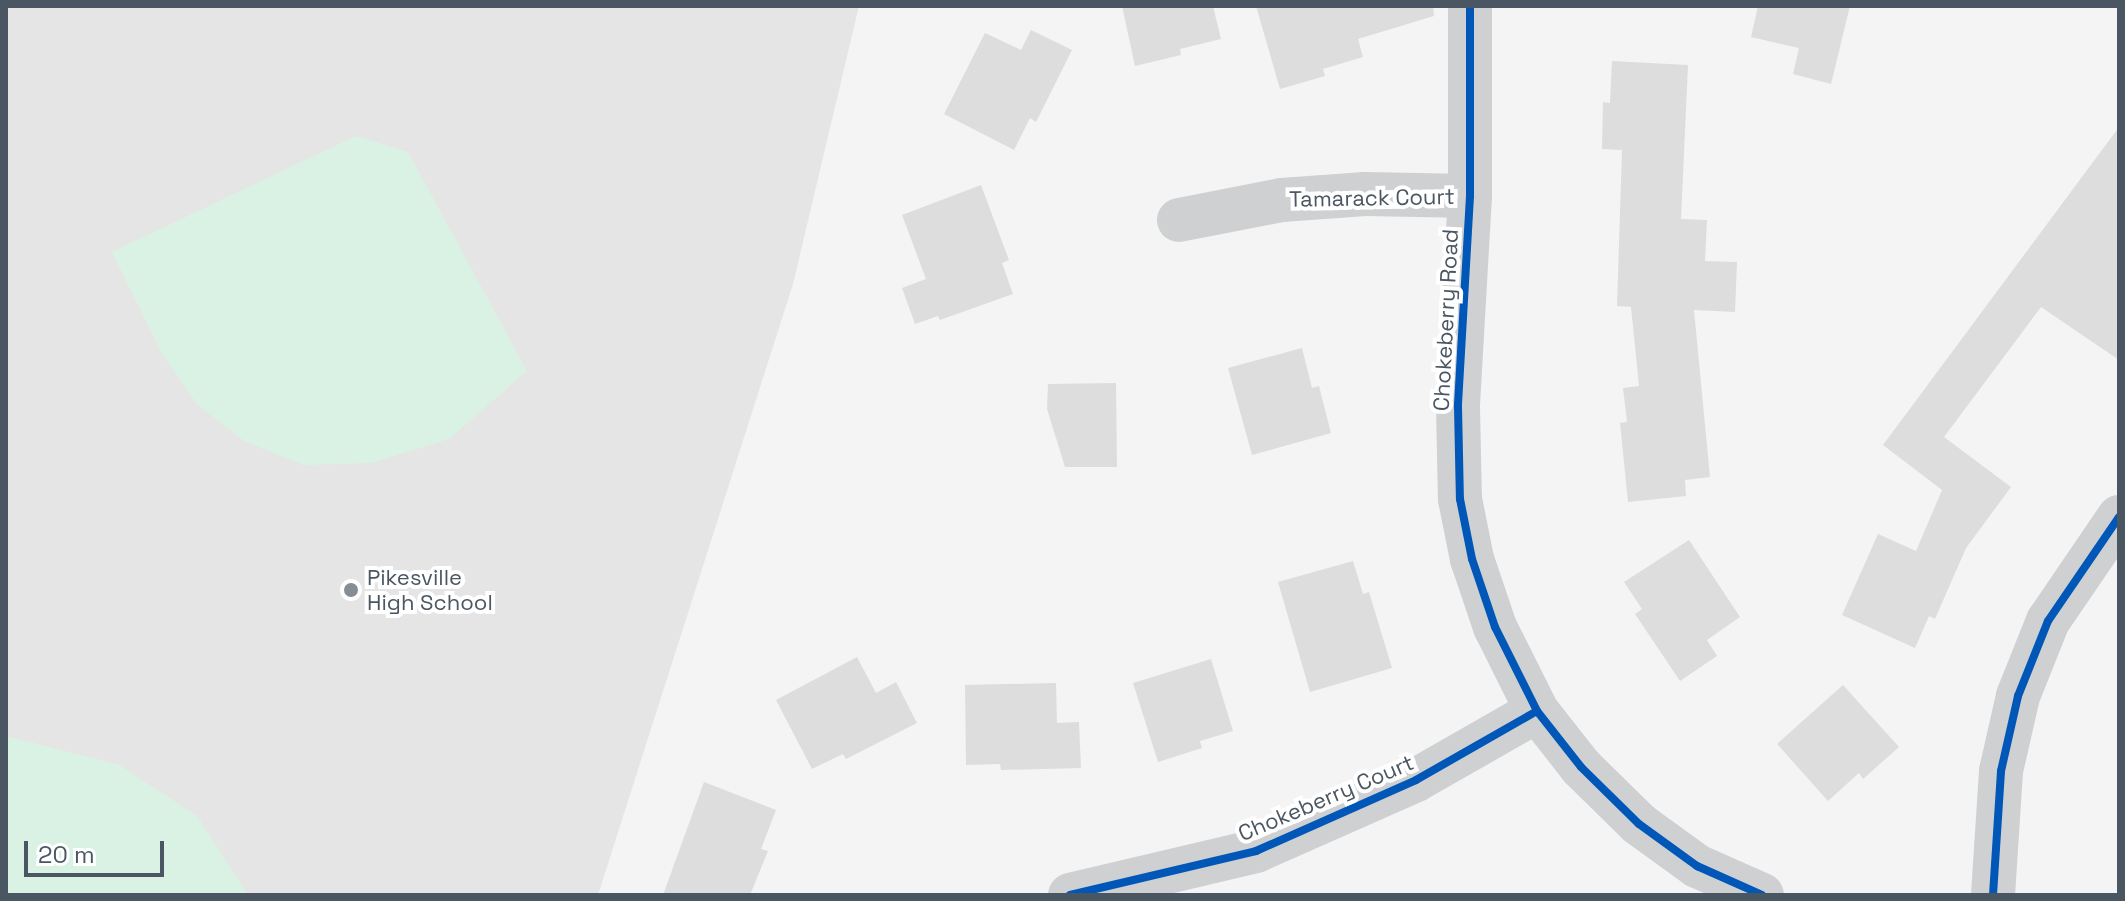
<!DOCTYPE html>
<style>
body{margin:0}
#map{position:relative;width:2125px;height:901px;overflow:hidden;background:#f4f4f4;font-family:"Space Grotesk",sans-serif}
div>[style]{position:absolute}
.education>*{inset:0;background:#e6e5e6}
.green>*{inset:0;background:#d9f2e3}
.building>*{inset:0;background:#ddddde}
.minor>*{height:44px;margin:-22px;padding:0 22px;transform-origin:22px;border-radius:22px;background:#ced0d2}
.cycleway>*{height:8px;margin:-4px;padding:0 4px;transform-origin:4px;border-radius:4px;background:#0057b8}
.dots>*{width:22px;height:22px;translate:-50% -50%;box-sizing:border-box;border:4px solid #fff;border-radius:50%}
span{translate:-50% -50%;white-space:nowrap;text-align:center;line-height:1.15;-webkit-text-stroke:8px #fff;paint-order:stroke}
.street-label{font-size:22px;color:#4a5661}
.poi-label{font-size:22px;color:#4a5661}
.left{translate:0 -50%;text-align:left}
.frame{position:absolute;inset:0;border:8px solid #4a5661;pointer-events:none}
.scale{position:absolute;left:24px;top:841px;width:140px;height:36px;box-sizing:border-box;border:4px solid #4a5661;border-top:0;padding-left:10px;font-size:24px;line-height:28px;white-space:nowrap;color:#4a5661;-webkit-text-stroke:6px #fff;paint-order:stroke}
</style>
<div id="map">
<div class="education">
<i style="clip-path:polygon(6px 6px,859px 6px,793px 284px,598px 895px,6px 895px)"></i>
</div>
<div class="green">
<i style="clip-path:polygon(356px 136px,408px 152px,527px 371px,449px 439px,371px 463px,304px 465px,244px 441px,197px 404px,162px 354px,112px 252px)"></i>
<i style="clip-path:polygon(6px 736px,119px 765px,197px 816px,248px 895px,6px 895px)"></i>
</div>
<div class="building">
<i style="clip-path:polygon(1122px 6px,1213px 6px,1221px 39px,1180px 49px,1181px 55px,1135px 66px)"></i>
<i style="clip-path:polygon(1256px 6px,1433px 6px,1434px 16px,1358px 39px,1363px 57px,1323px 69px,1325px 76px,1280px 89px)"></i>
<i style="clip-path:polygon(1758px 6px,1850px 6px,1831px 84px,1793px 74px,1799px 48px,1751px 37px)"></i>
<i style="clip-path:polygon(1031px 30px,1072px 50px,1036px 122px,1030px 118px,1014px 150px,944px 114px,985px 33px,1021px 50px)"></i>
<i style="clip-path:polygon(1612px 61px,1688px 65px,1681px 219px,1707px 220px,1705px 261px,1737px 262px,1735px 312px,1694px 310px,1710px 477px,1685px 480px,1686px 496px,1628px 502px,1620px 423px,1627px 422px,1623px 388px,1639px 386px,1631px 307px,1617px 306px,1622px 150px,1602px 149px,1603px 102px,1610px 103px)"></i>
<i style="clip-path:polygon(2119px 127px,2119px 360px,2041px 307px,1944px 437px,2011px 487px,1966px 548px,1935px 619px,1929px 616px,1915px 648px,1842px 615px,1878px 534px,1916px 551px,1942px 490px,1883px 445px)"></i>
<i style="clip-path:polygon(981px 185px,1009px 260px,1002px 263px,1013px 294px,940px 320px,938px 316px,915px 324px,902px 288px,926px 279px,902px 215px)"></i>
<i style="clip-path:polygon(1302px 348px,1312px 388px,1319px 386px,1331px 433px,1252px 455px,1228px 368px)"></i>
<i style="clip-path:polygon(1116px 383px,1117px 467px,1065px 467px,1047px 409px,1048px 384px)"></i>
<i style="clip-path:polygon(1689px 540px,1740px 617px,1707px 640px,1717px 656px,1680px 681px,1635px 614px,1642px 609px,1624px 582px)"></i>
<i style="clip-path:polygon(1353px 561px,1363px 594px,1369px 592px,1392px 668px,1310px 692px,1278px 582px)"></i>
<i style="clip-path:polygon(857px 657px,876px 693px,896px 682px,917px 723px,846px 759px,843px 754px,812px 769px,776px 700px)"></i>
<i style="clip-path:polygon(1211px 659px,1233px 731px,1200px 741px,1202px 748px,1158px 762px,1133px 683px)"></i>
<i style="clip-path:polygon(1056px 683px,1057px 723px,1079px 722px,1081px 768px,1001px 770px,1000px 764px,966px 765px,965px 685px)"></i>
<i style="clip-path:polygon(1843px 685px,1899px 747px,1863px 779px,1859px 773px,1828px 801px,1777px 744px)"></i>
<i style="clip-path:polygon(704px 782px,776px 810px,761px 849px,768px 851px,750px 895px,663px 895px)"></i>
</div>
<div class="minor">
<i style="left:1470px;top:6px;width:190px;rotate:90deg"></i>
<i style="left:1470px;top:196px;width:211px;rotate:93.3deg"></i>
<i style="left:1458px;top:407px;width:92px;rotate:88.8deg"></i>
<i style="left:1460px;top:499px;width:61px;rotate:78.7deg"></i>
<i style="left:1472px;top:559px;width:72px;rotate:71.3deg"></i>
<i style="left:1495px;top:627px;width:94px;rotate:63.4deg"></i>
<i style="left:1537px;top:711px;width:71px;rotate:51.8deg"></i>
<i style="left:1581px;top:767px;width:81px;rotate:44.5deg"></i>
<i style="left:1639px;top:824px;width:72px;rotate:35.9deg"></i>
<i style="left:1697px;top:866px;width:71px;rotate:24deg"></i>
<i style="left:1179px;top:220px;width:105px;rotate:-11deg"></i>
<i style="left:1282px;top:200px;width:83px;rotate:-4.1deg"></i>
<i style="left:1365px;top:194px;width:105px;rotate:1.1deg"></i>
<i style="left:1070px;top:895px;width:191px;rotate:-13.3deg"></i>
<i style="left:1256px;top:851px;width:175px;rotate:-23.9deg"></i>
<i style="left:1416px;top:780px;width:139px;rotate:-29.7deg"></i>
<i style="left:1993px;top:895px;width:124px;rotate:-86.3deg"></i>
<i style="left:2001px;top:771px;width:77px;rotate:-77.2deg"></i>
<i style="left:2018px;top:696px;width:81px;rotate:-68.2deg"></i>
<i style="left:2048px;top:621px;width:126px;rotate:-55.7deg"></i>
</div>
<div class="cycleway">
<i style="left:1470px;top:6px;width:190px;rotate:90deg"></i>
<i style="left:1470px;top:196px;width:211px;rotate:93.3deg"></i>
<i style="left:1458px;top:407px;width:92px;rotate:88.8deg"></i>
<i style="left:1460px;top:499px;width:61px;rotate:78.7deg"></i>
<i style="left:1472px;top:559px;width:72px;rotate:71.3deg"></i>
<i style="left:1495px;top:627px;width:94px;rotate:63.4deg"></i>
<i style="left:1537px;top:711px;width:71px;rotate:51.8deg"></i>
<i style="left:1581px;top:767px;width:81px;rotate:44.5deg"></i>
<i style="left:1639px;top:824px;width:72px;rotate:35.9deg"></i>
<i style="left:1697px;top:866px;width:71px;rotate:24deg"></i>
<i style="left:1070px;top:895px;width:191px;rotate:-13.3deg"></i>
<i style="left:1256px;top:851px;width:175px;rotate:-23.9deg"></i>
<i style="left:1416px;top:780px;width:139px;rotate:-29.7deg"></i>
<i style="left:1993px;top:895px;width:124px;rotate:-86.3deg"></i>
<i style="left:2001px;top:771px;width:77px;rotate:-77.2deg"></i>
<i style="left:2018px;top:696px;width:81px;rotate:-68.2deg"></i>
<i style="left:2048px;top:621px;width:126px;rotate:-55.7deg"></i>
</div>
<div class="dots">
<i style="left:351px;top:590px;background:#868d94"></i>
</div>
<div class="street-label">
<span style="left:1372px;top:198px;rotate:-1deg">Tamarack Court</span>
<span style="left:1446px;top:320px;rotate:-87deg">Chokeberry Road</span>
<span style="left:1326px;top:798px;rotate:-23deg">Chokeberry Court</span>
</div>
<div class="poi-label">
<span class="left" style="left:367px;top:590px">Pikesville<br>High School</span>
</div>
<div class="frame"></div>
<div class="scale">20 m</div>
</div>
